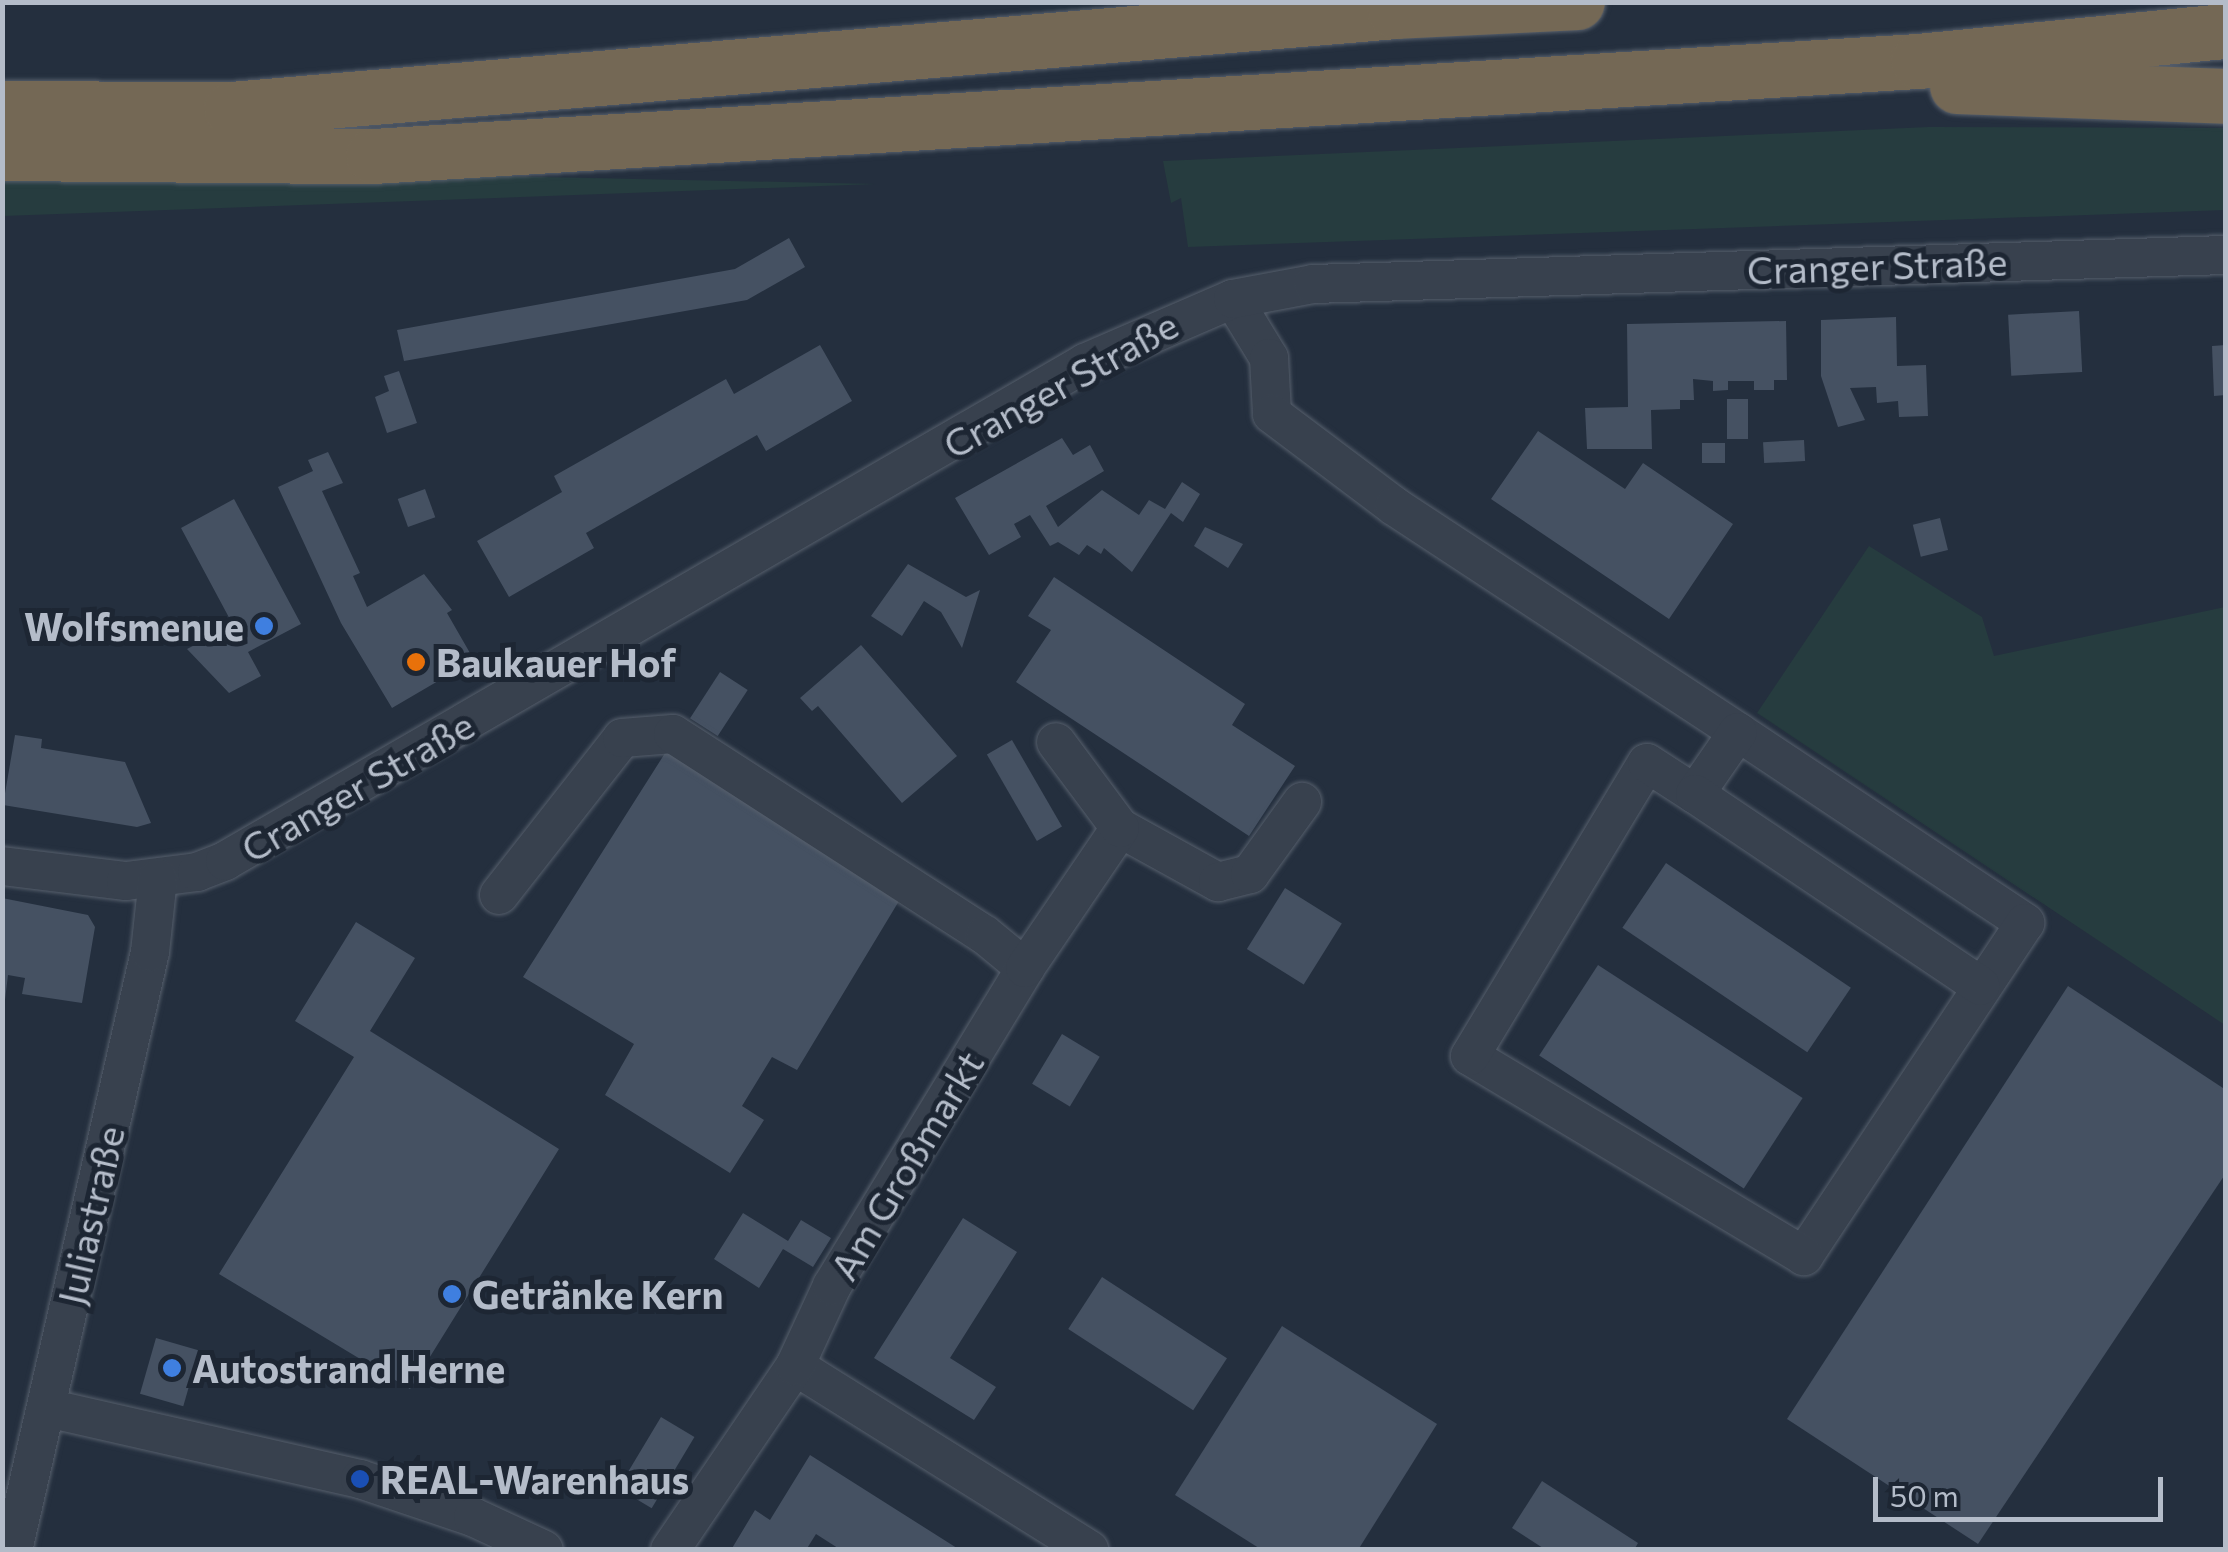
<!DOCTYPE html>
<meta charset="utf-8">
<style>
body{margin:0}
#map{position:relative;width:2228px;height:1552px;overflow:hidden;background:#242f3e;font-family:Commissioner,sans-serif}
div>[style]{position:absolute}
.green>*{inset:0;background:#263c3f}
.building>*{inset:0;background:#455162;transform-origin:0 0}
.roads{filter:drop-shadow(0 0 2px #565f6c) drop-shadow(0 0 2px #565f6c)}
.minor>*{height:38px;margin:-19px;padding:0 19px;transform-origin:19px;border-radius:19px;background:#38414e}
.highway>*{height:55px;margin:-27.5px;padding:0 27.5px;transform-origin:27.5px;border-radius:27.5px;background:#746855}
.dots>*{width:28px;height:28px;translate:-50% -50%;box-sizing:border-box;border:5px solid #1d2633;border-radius:50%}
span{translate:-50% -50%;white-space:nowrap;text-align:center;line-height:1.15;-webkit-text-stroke:10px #1d2633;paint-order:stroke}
.street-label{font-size:38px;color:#b4bcc9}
.poi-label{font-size:38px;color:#b4bcc9;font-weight:700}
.right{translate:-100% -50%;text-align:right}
.left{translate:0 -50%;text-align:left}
.frame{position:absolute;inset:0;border:5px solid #b4bcc9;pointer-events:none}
.scale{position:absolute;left:1873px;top:1477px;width:290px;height:45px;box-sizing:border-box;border:5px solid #b4bcc9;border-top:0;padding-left:12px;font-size:30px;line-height:35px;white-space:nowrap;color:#b4bcc9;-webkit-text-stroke:8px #1d2633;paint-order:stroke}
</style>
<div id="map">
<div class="green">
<i style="clip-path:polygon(1929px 127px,2225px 128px,2225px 210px,1188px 247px,1181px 198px,1171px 203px,1163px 161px)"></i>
<i style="clip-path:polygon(445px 175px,876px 184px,3px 216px,2px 177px)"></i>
<i style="clip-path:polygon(1869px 546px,1982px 617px,1994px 656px,2225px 607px,2225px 1025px,1757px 713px)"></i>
</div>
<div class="building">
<i style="clip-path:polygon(789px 238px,805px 267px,747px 300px,404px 361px,397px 330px,735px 269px)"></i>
<i style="left:2079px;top:311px;width:61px;height:71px;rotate:87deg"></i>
<i style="clip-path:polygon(1896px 317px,1897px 366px,1926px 365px,1928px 416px,1899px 417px,1898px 401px,1877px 403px,1876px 387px,1850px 388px,1865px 420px,1838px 427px,1821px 376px,1821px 320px)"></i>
<i style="clip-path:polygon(1786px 321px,1787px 380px,1774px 380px,1774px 390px,1754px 390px,1754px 381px,1728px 381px,1728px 390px,1713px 391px,1713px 381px,1693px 379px,1694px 400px,1680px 400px,1680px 409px,1651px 410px,1652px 449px,1587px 449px,1585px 408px,1628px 407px,1627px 324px)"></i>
<i style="clip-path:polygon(820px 345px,852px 401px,766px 451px,757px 435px,586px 533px,594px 548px,509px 597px,477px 541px,562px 492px,554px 476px,726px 379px,734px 394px)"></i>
<i style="clip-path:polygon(2226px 345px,2226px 395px,2214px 396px,2212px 346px)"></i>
<i style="clip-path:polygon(399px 371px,417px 423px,387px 433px,375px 397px,389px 391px,384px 376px)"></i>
<i style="left:1727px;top:399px;width:21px;height:40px"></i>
<i style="clip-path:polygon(1538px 431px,1625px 489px,1643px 463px,1733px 524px,1669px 619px,1491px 499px)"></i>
<i style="clip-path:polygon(1062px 438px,1073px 455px,1090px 445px,1104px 471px,1046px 506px,1058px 527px,1102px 490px,1139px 515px,1149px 500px,1165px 509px,1182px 482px,1200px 494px,1183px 522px,1171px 513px,1132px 572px,1104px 548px,1101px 554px,1087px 545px,1079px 555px,1058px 542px,1050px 546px,1030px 515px,1014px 524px,1021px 537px,989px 555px,955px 498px)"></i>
<i style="left:1804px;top:440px;width:21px;height:41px;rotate:87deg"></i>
<i style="left:1725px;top:443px;width:20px;height:23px;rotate:90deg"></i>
<i style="clip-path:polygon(328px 452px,343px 483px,322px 491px,360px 573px,353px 576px,367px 607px,424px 574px,452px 610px,447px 613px,474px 660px,392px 708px,341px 623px,278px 487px,313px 471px,308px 460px)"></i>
<i style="left:425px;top:489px;width:30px;height:29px;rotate:70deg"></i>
<i style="clip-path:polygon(234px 499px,301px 624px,248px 652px,261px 676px,229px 693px,187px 649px,233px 625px,181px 528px)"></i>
<i style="left:1940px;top:518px;width:33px;height:28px;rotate:76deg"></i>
<i style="clip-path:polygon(1205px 527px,1243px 544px,1228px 568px,1194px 546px)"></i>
<i style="clip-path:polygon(908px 564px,966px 597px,980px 590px,962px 648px,941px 612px,924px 601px,902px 636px,871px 616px)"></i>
<i style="clip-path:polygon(1054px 577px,1245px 704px,1232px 725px,1295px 766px,1249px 836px,1016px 682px,1051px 630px,1028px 616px)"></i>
<i style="clip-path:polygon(861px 645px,957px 756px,902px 803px,818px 706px,812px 711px,800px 698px)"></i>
<i style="left:720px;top:672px;width:33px;height:55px;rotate:33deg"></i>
<i style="clip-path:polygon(15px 735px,42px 739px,41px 748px,125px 762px,151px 823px,137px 827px,3px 805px)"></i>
<i style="left:1012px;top:740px;width:100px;height:29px;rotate:60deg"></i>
<i style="clip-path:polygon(667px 750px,902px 896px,797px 1070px,772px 1057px,742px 1106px,764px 1120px,730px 1173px,605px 1095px,634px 1044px,523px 977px)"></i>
<i style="left:1666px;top:863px;width:223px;height:78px;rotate:34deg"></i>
<i style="left:1285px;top:888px;width:67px;height:72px;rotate:32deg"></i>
<i style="clip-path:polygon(2px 898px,88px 915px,95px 927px,82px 1003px,22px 994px,25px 978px,8px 975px,2px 1025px)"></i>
<i style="clip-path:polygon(356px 922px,415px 958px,370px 1031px,559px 1149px,410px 1389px,219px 1274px,354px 1057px,295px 1021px)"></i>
<i style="left:1598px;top:965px;width:244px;height:108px;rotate:33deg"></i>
<i style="clip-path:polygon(2068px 986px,2226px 1090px,2226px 1173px,1978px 1544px,1787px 1419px)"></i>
<i style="left:1062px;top:1034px;width:44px;height:58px;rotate:31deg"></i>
<i style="clip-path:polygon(743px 1213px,788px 1241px,801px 1220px,831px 1238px,813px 1267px,783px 1249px,759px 1288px,714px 1259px)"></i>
<i style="clip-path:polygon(963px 1218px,1017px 1252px,950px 1358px,996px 1387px,974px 1420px,874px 1358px)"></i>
<i style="left:1102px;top:1277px;width:149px;height:62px;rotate:33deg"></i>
<i style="clip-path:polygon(1282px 1326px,1437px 1424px,1358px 1550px,1262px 1550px,1175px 1495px)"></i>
<i style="left:156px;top:1338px;width:45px;height:58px;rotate:16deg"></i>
<i style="left:661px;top:1417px;width:39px;height:83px;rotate:31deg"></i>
<i style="clip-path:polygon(810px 1455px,960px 1550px,841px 1550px,816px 1534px,806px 1550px,731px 1550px,755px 1510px,770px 1520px)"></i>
<i style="clip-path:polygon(1542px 1481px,1638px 1543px,1634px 1550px,1546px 1550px,1512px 1528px)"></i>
</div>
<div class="roads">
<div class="minor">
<i style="left:1233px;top:299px;width:69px;rotate:58.6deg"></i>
<i style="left:1269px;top:358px;width:56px;rotate:86.9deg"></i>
<i style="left:1272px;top:414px;width:153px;rotate:37deg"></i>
<i style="left:1394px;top:506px;width:412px;rotate:33.3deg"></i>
<i style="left:1738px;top:732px;width:345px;rotate:33.6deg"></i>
<i style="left:2025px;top:923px;width:400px;rotate:123.6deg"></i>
<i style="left:1804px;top:1256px;width:389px;rotate:-149.1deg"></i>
<i style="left:1470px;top:1056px;width:342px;rotate:-58.9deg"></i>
<i style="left:1647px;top:763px;width:57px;rotate:32.9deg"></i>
<i style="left:1695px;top:794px;width:75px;rotate:-55.3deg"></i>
<i style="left:1695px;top:794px;width:344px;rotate:33.9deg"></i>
<i style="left:1120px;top:828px;width:112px;rotate:28.9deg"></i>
<i style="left:1218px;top:882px;width:33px;rotate:-14deg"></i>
<i style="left:1250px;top:874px;width:89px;rotate:-54.2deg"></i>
<i style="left:2px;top:866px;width:125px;rotate:6.9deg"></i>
<i style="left:126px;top:881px;width:72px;rotate:-7.2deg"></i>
<i style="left:197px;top:872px;width:30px;rotate:-21deg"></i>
<i style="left:225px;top:861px;width:994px;rotate:-30.07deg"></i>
<i style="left:1085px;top:363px;width:161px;rotate:-23.4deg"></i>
<i style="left:1233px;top:299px;width:81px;rotate:-10.6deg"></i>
<i style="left:1313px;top:284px;width:913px;rotate:-1.82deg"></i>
<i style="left:499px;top:895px;width:199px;rotate:-51.9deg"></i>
<i style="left:622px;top:738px;width:51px;rotate:-4.5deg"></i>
<i style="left:673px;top:734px;width:371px;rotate:32.8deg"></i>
<i style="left:985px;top:935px;width:52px;rotate:39.5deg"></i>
<i style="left:795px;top:1366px;width:347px;rotate:32deg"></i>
<i style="left:47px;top:1408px;width:321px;rotate:12.8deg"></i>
<i style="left:360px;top:1479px;width:119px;rotate:18.6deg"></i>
<i style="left:473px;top:1517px;width:78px;rotate:24.9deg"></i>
<i style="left:13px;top:1550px;width:613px;rotate:-77.1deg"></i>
<i style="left:150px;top:952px;width:74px;rotate:-83.8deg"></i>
<i style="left:670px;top:1550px;width:222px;rotate:-55.8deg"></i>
<i style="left:795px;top:1366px;width:88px;rotate:-65.2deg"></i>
<i style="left:832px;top:1286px;width:372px;rotate:-58.7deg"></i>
<i style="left:1025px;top:968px;width:169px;rotate:-55.8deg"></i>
<i style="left:1120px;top:828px;width:107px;rotate:-126.7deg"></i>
</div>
<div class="highway">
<i style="left:1957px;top:86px;width:269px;rotate:2.1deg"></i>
<i style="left:2px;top:108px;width:229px;rotate:0.3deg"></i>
<i style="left:231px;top:109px;width:1168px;rotate:-4.81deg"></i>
<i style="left:1395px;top:11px;width:182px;rotate:-2.8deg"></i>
<i style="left:2px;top:153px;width:371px;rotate:0.5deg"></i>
<i style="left:373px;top:156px;width:1548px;rotate:-3.52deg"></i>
<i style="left:1918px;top:61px;width:309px;rotate:-5.6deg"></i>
</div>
</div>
<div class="dots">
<i style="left:264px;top:626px;background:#3f7fe0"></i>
<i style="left:416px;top:662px;background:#e8710a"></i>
<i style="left:452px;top:1294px;background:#3f7fe0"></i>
<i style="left:172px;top:1368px;background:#3f7fe0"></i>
<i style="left:360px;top:1479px;background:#1a4fb4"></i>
</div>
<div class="street-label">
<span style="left:1877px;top:265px;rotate:-2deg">Cranger Straße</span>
<span style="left:1060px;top:384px;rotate:-29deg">Cranger Straße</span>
<span style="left:357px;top:786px;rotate:-30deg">Cranger Straße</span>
<span style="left:906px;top:1165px;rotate:-59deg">Am Großmarkt</span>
<span style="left:90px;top:1215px;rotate:-77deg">Juliastraße</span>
</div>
<div class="poi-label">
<span class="right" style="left:244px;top:626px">Wolfsmenue</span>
<span class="left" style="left:436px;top:662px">Baukauer Hof</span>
<span class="left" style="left:472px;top:1294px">Getränke Kern</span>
<span class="left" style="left:192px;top:1368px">Autostrand Herne</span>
<span class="left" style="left:380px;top:1479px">REAL-Warenhaus</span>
</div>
<div class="frame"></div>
<div class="scale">50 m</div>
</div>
